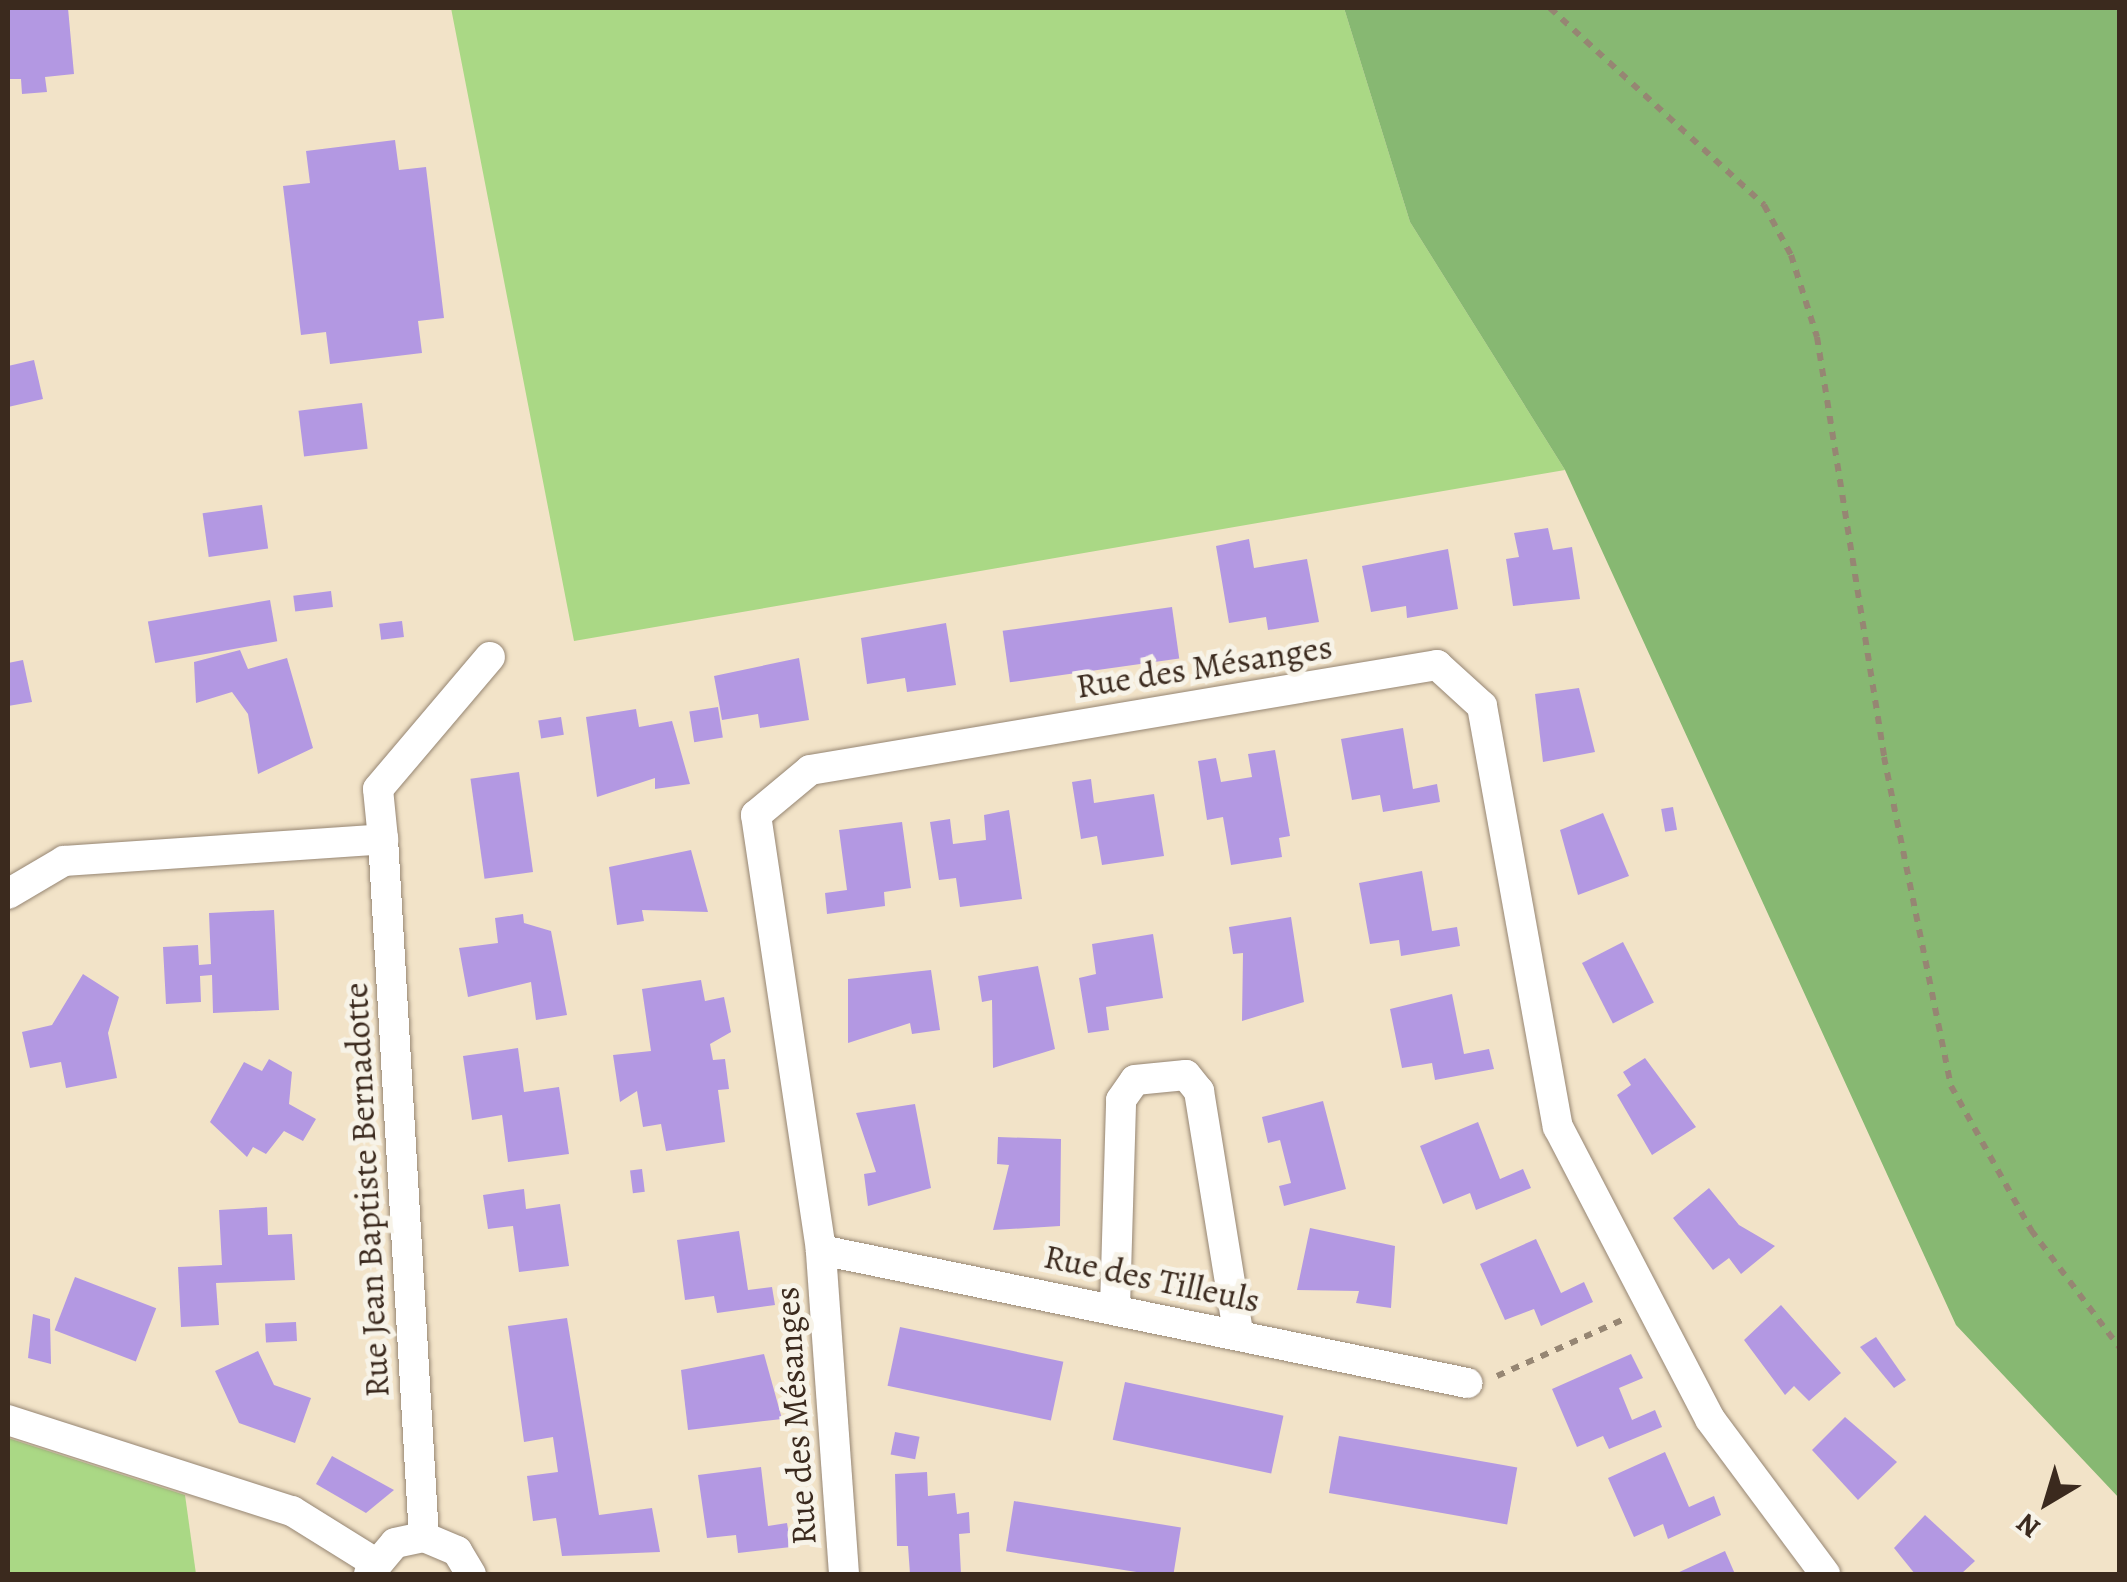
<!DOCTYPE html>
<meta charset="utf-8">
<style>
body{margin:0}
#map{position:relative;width:2127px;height:1582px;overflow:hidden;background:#f2e3c8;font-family:Alegreya,serif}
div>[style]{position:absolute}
.green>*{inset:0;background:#aad885}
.forest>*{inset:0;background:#87b872}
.building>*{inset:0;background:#b398e2;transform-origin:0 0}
.path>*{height:6px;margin-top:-3px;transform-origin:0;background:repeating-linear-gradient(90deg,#968673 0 8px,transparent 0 16px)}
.roads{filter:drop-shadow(0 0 2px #968673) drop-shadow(0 0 2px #968673)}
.minor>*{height:30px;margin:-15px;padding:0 15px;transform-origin:15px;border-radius:15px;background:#fff}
span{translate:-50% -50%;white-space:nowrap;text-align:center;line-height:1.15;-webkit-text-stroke:10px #f7f3e8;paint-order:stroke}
.street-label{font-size:35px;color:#3b2a1e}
.frame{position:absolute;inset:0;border:10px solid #3b2a1e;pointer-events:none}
.north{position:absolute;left:1997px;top:1452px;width:100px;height:100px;-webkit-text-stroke:8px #f7f3e8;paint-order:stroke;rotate:218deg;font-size:28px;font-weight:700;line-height:40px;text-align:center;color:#3b2a1e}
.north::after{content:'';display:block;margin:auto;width:35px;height:45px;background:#3b2a1e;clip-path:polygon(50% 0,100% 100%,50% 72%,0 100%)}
</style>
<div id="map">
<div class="green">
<i style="clip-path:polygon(451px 8px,1344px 8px,1410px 222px,1565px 470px,574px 641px)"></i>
<i style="clip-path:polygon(8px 1438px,185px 1495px,196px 1574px,8px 1574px)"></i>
</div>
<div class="forest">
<i style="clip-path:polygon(1344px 8px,2119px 8px,2119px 1498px,1956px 1325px,1565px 470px,1410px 222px)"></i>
</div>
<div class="building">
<i style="clip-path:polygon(8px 8px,68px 8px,74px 74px,45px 77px,47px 92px,22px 94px,21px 79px,9px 79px)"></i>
<i style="clip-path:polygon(395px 140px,399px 170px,426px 167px,444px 318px,418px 321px,422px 353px,330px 364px,326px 332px,301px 335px,283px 186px,310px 183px,306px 151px)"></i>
<i style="clip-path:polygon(34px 360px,43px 399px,8px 407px,8px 366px)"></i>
<i style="left:362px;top:403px;width:46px;height:64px;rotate:83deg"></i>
<i style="left:262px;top:505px;width:44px;height:60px;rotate:82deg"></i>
<i style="clip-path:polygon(1548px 528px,1553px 550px,1572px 547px,1580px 599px,1513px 606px,1506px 559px,1519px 557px,1514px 533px)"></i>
<i style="clip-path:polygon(1249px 539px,1254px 568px,1307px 559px,1319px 622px,1268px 630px,1266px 617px,1229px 623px,1216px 546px)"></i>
<i style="clip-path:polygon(1448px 549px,1458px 609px,1407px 618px,1406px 606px,1371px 612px,1362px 566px)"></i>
<i style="left:331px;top:591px;width:16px;height:38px;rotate:83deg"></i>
<i style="left:270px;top:600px;width:42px;height:124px;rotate:80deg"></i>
<i style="left:1172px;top:607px;width:52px;height:171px;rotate:82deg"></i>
<i style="left:402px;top:621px;width:16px;height:23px;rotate:83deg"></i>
<i style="clip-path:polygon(946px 623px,956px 685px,907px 692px,905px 678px,867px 684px,861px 638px)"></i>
<i style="clip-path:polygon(240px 650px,248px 669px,287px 658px,313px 748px,258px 774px,248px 714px,232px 692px,196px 703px,194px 662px)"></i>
<i style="clip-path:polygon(799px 658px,809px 720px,760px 728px,758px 714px,722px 720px,714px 676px)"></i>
<i style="clip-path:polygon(23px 660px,32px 702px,8px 706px,8px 663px)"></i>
<i style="clip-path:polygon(1579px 688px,1595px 752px,1543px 762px,1535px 694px)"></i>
<i style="left:718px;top:707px;width:31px;height:29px;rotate:81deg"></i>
<i style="clip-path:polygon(636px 709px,639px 727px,672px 721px,690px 784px,655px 789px,655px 778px,597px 797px,586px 717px)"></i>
<i style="left:561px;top:717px;width:18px;height:23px;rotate:81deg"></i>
<i style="clip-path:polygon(1403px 728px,1413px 789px,1437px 784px,1440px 802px,1383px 812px,1380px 795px,1352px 800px,1341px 739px)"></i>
<i style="clip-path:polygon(1275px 750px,1290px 836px,1279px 838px,1282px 857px,1231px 865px,1223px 817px,1207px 820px,1198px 761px,1216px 758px,1221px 782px,1252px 777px,1248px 754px)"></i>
<i style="left:519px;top:772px;width:101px;height:49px;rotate:82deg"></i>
<i style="clip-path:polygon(1091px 779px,1094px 803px,1154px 794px,1164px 856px,1102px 865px,1097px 836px,1081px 839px,1072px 782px)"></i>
<i style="left:1673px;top:807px;width:23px;height:12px;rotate:80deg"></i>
<i style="clip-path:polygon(1009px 810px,1022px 899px,960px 907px,956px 878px,939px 880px,930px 822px,950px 819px,953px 844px,986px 840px,984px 815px)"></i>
<i style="clip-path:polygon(1603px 813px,1629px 876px,1578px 895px,1560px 830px)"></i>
<i style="clip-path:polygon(902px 822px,911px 888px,884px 892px,885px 906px,827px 914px,825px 893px,847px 890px,839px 830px)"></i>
<i style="clip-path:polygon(691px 850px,708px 912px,642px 910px,644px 921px,617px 925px,609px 867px)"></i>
<i style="clip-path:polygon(1422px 871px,1432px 931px,1457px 927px,1460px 946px,1401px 956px,1399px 940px,1370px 944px,1359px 883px)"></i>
<i style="clip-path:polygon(274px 910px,279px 1010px,213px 1013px,212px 975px,200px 976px,201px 1002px,166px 1004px,163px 947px,198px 945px,199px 965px,211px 964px,209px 913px)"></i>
<i style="clip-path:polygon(523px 914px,524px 923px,551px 931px,567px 1015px,536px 1020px,531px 982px,468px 997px,459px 948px,498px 943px,495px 918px)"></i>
<i style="clip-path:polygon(1291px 917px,1304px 1002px,1242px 1021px,1243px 953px,1233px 954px,1229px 927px)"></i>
<i style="clip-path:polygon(1153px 934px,1163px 998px,1106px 1007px,1109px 1030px,1088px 1033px,1079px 978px,1096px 974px,1092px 944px)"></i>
<i style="left:1623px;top:942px;width:68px;height:46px;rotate:63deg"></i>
<i style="clip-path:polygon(1038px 966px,1055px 1049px,993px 1068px,992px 1000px,982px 1002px,978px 976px)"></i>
<i style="clip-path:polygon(931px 970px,940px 1030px,912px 1034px,910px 1023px,848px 1043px,848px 979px)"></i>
<i style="clip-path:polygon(83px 974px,119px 997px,108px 1033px,117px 1078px,66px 1088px,61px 1062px,30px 1068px,22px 1032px,52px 1025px)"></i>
<i style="clip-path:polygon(701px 980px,705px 1001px,724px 997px,731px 1032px,710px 1044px,713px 1060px,725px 1059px,729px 1089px,718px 1090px,725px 1142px,666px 1151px,661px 1124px,643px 1127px,637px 1091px,620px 1102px,613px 1055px,651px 1051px,642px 989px)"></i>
<i style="clip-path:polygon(1452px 994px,1464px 1054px,1489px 1049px,1494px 1069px,1435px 1080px,1432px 1063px,1402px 1068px,1390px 1009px)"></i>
<i style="clip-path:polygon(518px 1048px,524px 1092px,559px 1087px,569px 1154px,508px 1162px,502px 1115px,472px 1120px,463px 1056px)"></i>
<i style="clip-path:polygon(1645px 1058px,1696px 1127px,1652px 1155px,1617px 1095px,1631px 1085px,1623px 1072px)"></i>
<i style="clip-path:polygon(269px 1059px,292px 1072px,289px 1104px,316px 1119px,303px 1141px,284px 1131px,266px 1154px,253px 1147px,247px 1157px,210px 1122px,244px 1062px,262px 1071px)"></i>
<i style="clip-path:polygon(1323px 1101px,1346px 1189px,1284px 1206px,1279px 1186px,1291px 1183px,1280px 1140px,1268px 1143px,1262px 1117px)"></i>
<i style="clip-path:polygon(915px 1104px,931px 1188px,868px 1206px,864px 1174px,876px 1172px,856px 1113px)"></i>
<i style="clip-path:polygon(1478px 1122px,1500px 1179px,1523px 1169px,1531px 1188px,1476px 1210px,1470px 1193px,1443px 1204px,1420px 1146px)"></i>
<i style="clip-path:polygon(998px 1137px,1061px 1139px,1060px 1226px,993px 1230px,1009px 1165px,997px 1164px)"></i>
<i style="left:642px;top:1169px;width:23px;height:12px;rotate:83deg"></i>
<i style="clip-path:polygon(1709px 1188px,1739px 1225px,1775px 1246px,1741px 1274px,1729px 1258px,1713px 1270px,1673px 1218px)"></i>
<i style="clip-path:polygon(524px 1189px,526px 1209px,560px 1204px,569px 1266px,519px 1272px,513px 1226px,488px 1229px,483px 1195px)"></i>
<i style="clip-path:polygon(267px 1207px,268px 1235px,292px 1234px,295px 1280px,216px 1283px,219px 1325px,181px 1327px,178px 1267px,222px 1265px,219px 1210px)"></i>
<i style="clip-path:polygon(1310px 1228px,1395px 1246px,1391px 1308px,1356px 1303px,1359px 1291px,1297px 1290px)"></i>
<i style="clip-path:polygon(739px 1231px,748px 1290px,772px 1287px,775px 1305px,717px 1313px,714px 1296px,685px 1300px,677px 1240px)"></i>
<i style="clip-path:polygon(1536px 1239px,1561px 1293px,1584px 1282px,1593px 1302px,1541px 1326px,1534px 1309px,1505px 1320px,1480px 1264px)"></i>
<i style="left:75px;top:1277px;width:87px;height:57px;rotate:21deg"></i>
<i style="clip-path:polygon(1781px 1305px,1841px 1373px,1809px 1401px,1794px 1386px,1785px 1395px,1744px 1340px)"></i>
<i style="clip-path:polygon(33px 1314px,50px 1319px,51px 1364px,28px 1358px)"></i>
<i style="clip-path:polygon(567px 1318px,599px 1515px,652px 1508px,660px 1552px,562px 1556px,556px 1518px,533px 1521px,527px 1476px,558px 1472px,553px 1437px,524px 1442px,508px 1326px)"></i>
<i style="left:296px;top:1322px;width:19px;height:31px;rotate:87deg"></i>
<i style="left:900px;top:1327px;width:167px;height:60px;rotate:12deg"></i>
<i style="clip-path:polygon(1876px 1337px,1906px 1380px,1894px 1388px,1860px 1347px)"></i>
<i style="clip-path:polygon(258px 1351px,274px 1385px,311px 1398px,295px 1443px,239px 1423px,215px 1371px)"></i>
<i style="clip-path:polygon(764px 1354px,782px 1419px,688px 1430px,681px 1370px)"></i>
<i style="clip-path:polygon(1631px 1354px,1643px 1378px,1619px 1388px,1632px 1420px,1655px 1410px,1662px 1427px,1609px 1449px,1603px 1436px,1577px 1447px,1552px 1389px)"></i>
<i style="left:1125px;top:1382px;width:162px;height:59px;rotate:12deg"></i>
<i style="clip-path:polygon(1845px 1417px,1897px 1462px,1858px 1500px,1812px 1450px)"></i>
<i style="left:895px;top:1432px;width:25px;height:23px;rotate:11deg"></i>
<i style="left:1339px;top:1436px;width:181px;height:58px;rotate:10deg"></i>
<i style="clip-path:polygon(1665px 1452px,1689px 1507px,1714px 1496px,1721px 1515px,1668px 1539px,1663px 1524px,1634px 1537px,1608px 1478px)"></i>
<i style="clip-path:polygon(332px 1456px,394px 1490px,366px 1513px,316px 1484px)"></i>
<i style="clip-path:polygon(761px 1467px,768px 1526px,787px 1523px,791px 1547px,738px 1553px,736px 1535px,707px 1538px,698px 1475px)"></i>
<i style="clip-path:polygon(927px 1472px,928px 1496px,955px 1493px,957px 1514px,969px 1512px,970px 1533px,959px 1534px,961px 1574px,910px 1574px,908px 1546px,897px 1546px,895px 1474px)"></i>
<i style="left:1014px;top:1501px;width:169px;height:51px;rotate:9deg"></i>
<i style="clip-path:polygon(1925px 1515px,1975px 1561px,1961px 1574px,1915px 1574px,1894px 1548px)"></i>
<i style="clip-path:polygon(1725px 1551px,1735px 1574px,1675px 1574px)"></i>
</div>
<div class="path">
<i style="left:1550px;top:8px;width:291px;rotate:42.6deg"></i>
<i style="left:1764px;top:205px;width:57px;rotate:61.6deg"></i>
<i style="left:1791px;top:255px;width:86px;rotate:72.4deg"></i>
<i style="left:1817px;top:337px;width:425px;rotate:80.9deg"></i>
<i style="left:1884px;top:757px;width:336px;rotate:78.5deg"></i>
<i style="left:1951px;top:1086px;width:165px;rotate:60.9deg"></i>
<i style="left:2031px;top:1230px;width:148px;rotate:53deg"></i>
<i style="left:1497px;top:1376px;width:137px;rotate:-24.1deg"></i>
</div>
<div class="roads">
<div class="minor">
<i style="left:383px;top:839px;width:50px;rotate:-95.7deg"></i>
<i style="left:378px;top:789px;width:173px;rotate:-49.7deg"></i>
<i style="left:8px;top:894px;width:65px;rotate:-30.5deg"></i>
<i style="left:64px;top:861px;width:320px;rotate:-3.9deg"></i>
<i style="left:383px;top:839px;width:699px;rotate:86.64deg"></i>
<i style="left:821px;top:1250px;width:660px;rotate:11.63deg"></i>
<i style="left:1115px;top:1307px;width:207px;rotate:-88.3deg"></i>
<i style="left:1121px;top:1100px;width:24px;rotate:-55deg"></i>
<i style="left:1135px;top:1080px;width:51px;rotate:-5.6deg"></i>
<i style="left:1186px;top:1075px;width:21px;rotate:51deg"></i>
<i style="left:1199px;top:1091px;width:245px;rotate:80.8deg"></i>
<i style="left:8px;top:1420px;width:298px;rotate:17.8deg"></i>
<i style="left:292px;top:1511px;width:97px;rotate:31.9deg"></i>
<i style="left:369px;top:1574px;width:40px;rotate:-50deg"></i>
<i style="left:395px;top:1543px;width:30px;rotate:-12deg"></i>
<i style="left:424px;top:1537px;width:36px;rotate:23deg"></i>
<i style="left:457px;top:1551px;width:27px;rotate:59deg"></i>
<i style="left:844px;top:1574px;width:325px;rotate:-94.1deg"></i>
<i style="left:821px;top:1250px;width:440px;rotate:-98.5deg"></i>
<i style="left:756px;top:815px;width:70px;rotate:-39.8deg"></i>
<i style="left:810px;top:770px;width:636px;rotate:-9.51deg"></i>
<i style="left:1437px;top:665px;width:61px;rotate:42.3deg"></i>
<i style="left:1482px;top:706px;width:428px;rotate:79.8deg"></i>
<i style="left:1558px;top:1127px;width:329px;rotate:62.5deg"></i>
<i style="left:1710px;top:1419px;width:193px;rotate:53.4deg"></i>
</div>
</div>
<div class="street-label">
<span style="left:1204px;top:666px;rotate:-9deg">Rue des Mésanges</span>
<span style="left:366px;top:1190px;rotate:-93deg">Rue Jean Baptiste Bernadotte</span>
<span style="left:1152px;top:1278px;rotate:12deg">Rue des Tilleuls</span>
<span style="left:795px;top:1416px;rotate:-94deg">Rue des Mésanges</span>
</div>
<div class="frame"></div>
<div class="north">N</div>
</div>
